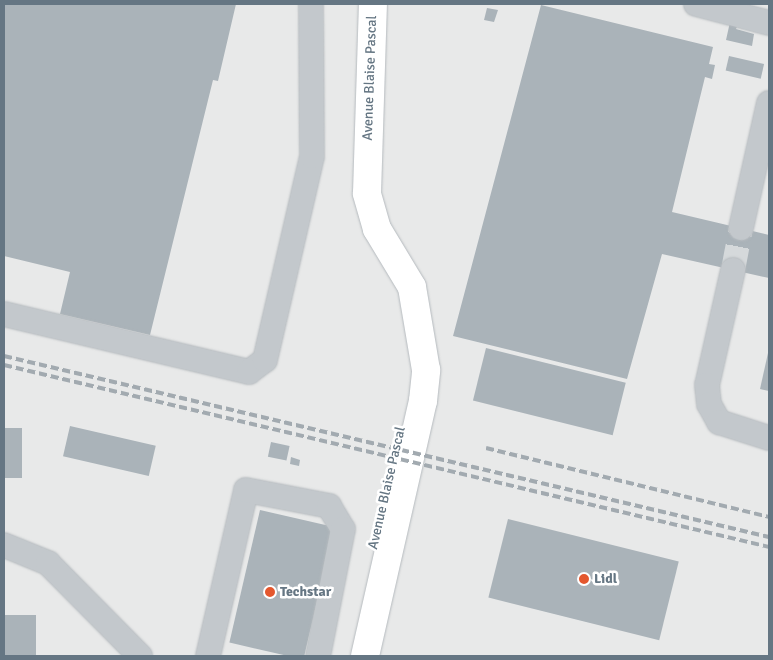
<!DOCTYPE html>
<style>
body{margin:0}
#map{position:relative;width:773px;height:660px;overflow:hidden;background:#fafaf8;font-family:Signika,sans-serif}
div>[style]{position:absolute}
.built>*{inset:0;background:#e8e9e9;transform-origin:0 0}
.building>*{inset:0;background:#aab3b9;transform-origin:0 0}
.minor-tunnel>*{height:24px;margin-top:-12px;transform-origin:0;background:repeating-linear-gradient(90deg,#d5d9db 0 24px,transparent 0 36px)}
.roads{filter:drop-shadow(0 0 1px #b5babe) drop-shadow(0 0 1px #b5babe)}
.minor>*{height:24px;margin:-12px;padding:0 12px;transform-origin:12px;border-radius:12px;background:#c3c8cc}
.major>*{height:28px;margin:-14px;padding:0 14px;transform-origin:14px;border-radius:14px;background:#fff}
.rail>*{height:4px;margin-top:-2px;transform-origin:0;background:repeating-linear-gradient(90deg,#a2aab0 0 8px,transparent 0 12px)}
.dots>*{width:14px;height:14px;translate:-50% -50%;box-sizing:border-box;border:2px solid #fff;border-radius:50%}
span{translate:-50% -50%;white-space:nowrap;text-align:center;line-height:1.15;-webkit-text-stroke:5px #fff;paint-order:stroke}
.street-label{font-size:14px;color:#657683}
.poi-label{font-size:14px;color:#657683;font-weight:700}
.left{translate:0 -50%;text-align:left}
.frame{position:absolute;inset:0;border:5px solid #657683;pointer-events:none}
</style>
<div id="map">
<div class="built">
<i style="left:4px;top:4px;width:765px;height:652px"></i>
</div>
<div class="building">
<i style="clip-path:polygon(4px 4px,236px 4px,218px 81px,213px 80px,150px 335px,60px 314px,70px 272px,4px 256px)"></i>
<i style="clip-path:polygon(541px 5px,713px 47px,709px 64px,715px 65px,712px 79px,705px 77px,672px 212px,769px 235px,769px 278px,662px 254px,627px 379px,453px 336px)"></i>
<i style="clip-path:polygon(487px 8px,498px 10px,494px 22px,484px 20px)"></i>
<i style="clip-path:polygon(730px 22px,738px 24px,736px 29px,754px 34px,752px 46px,726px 40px)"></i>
<i style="left:729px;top:56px;width:36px;height:15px;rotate:13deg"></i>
<i style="left:486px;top:348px;width:144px;height:54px;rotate:14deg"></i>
<i style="clip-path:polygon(768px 353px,769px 353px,769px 391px,760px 389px)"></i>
<i style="left:70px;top:426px;width:88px;height:31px;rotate:13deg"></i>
<i style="left:4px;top:428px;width:18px;height:50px"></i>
<i style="left:271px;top:442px;width:19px;height:15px;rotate:12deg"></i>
<i style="clip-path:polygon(291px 457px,300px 460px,299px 466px,290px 464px)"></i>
<i style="left:260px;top:510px;width:76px;height:136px;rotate:13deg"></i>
<i style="left:508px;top:519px;width:176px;height:81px;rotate:14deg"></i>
<i style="left:4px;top:615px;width:32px;height:41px"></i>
</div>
<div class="minor-tunnel">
<i style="left:733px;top:270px;width:43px;rotate:-79.2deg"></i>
</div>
<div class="roads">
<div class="minor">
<i style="left:696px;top:4px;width:75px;rotate:14.6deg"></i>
<i style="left:741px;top:228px;width:128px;rotate:-77.4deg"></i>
<i style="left:733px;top:270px;width:118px;rotate:102.7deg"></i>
<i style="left:707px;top:385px;width:19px;rotate:84deg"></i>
<i style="left:709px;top:404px;width:21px;rotate:61deg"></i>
<i style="left:719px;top:422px;width:52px;rotate:17.7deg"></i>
<i style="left:4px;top:314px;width:252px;rotate:13.3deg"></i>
<i style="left:249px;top:372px;width:20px;rotate:-37deg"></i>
<i style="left:265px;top:360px;width:209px;rotate:-77deg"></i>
<i style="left:312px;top:156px;width:152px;rotate:-90.4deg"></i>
<i style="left:4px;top:545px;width:48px;rotate:22.2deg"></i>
<i style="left:48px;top:563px;width:131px;rotate:45.3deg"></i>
<i style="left:208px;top:656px;width:170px;rotate:-77.1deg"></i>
<i style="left:246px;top:490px;width:85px;rotate:10.9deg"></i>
<i style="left:329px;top:506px;width:27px;rotate:59deg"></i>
<i style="left:343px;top:529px;width:129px;rotate:101.1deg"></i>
</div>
<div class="major">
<i style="left:365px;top:656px;width:262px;rotate:-77.2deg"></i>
<i style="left:423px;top:401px;width:31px;rotate:-84deg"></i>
<i style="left:426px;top:370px;width:84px;rotate:-99.6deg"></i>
<i style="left:412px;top:287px;width:68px;rotate:-121.1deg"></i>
<i style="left:377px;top:229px;width:37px;rotate:-106deg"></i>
<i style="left:367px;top:193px;width:189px;rotate:-88.2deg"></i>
</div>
</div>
<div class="rail">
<i style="left:4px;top:356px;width:786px;rotate:13.31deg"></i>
<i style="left:4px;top:365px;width:786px;rotate:13.38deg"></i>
<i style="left:486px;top:448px;width:291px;rotate:13.7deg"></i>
</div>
<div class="dots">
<i style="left:584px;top:579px;background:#e4572e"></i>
<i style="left:270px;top:592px;background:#e4572e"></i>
</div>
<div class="street-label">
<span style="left:370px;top:78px;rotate:-88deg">Avenue Blaise Pascal</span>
<span style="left:387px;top:488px;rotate:-77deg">Avenue Blaise Pascal</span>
</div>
<div class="poi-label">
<span class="left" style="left:594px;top:579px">Lidl</span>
<span class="left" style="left:280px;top:592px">Techstar</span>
</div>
<div class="frame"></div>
</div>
